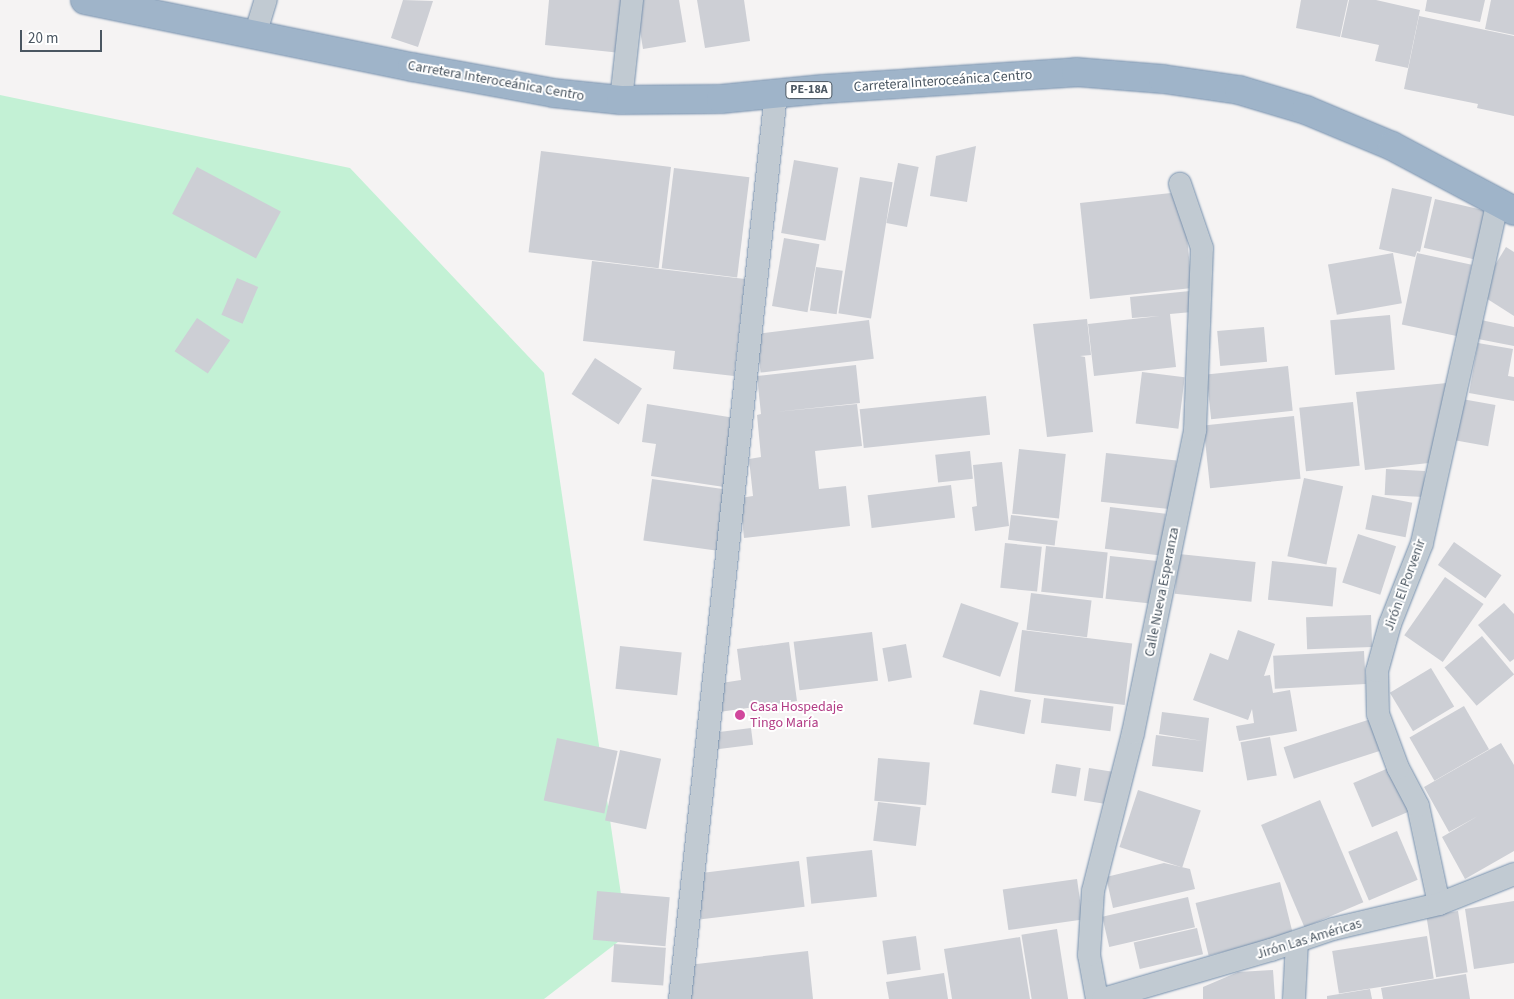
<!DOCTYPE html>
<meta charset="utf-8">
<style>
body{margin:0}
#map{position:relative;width:1514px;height:999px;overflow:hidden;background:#f5f3f3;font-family:"Source Sans 3",sans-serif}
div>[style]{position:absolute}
.green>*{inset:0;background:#c3f1d5}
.building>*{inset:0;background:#cdcfd5;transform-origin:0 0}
.roads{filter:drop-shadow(0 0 1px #7690ad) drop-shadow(0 0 1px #7690ad)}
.minor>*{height:22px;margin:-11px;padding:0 11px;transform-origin:11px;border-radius:11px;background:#c1cad2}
.trunk>*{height:28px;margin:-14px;padding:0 14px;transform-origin:14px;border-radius:14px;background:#9fb4c9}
.dots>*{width:14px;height:14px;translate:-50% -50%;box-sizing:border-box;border:2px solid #fff;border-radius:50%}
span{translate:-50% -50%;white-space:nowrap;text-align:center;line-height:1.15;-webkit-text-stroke:4px #fff;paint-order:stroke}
.shield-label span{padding:1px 4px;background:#fff;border:1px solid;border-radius:4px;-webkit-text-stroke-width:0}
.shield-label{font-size:12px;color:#4a5661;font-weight:700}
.street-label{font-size:14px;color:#4a5661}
.hotel-label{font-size:14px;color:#b23c85}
.left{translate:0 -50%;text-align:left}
.scale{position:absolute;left:20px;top:30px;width:82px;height:22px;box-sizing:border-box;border:2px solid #4a5661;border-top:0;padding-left:6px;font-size:15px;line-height:18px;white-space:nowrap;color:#4a5661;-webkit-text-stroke:4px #fff;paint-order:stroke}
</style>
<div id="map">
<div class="green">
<i style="clip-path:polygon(0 95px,350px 168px,544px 373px,627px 935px,544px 999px,0 999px)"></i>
</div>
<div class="building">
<i style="clip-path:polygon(403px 0,433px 1px,418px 47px,391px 38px)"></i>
<i style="clip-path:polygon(549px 0,627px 0,621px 53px,545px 45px)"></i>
<i style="clip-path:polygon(642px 0,679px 0,686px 42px,643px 49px,639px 24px)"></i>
<i style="clip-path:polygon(697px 0,744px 0,750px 41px,705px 48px)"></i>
<i style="clip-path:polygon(1301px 0,1348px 0,1340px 37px,1296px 28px)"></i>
<i style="clip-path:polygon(1349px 0,1376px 0,1420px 10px,1408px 68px,1375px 61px,1379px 45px,1341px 37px)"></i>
<i style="clip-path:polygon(1427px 0,1485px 0,1480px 22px,1425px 11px)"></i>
<i style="clip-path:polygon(1491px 0,1514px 0,1514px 35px,1485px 29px)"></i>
<i style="clip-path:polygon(1419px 16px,1514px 36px,1514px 116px,1477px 108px,1478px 104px,1404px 89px)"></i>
<i style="clip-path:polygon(976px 146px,967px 202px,930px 196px,936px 156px)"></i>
<i style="left:541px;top:151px;width:131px;height:102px;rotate:7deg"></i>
<i style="left:794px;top:160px;width:45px;height:74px;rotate:10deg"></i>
<i style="left:898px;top:163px;width:21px;height:61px;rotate:11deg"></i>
<i style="left:197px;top:167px;width:95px;height:53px;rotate:28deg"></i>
<i style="left:674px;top:168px;width:76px;height:101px;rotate:7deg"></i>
<i style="left:860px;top:177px;width:33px;height:138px;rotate:9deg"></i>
<i style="clip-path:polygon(1392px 188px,1432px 197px,1420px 252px,1417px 251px,1415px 257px,1379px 249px)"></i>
<i style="clip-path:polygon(1171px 193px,1185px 217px,1192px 288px,1090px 299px,1080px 203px)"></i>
<i style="left:1435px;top:199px;width:58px;height:50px;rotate:13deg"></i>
<i style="left:784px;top:238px;width:36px;height:69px;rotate:10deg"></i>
<i style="clip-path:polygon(1506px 247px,1514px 252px,1514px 316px,1478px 293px)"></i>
<i style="left:1393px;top:253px;width:51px;height:66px;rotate:80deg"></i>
<i style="left:1417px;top:253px;width:56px;height:73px;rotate:12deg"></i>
<i style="clip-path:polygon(592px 261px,745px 279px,734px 376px,673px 369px,675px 351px,583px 341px)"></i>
<i style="left:816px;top:267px;width:27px;height:44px;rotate:8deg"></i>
<i style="left:237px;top:278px;width:23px;height:40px;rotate:23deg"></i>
<i style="clip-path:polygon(1190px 291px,1192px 312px,1170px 314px,1176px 367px,1094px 376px,1088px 324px,1160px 316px,1132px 318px,1130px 297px)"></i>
<i style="left:1390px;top:315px;width:55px;height:60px;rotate:85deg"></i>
<i style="left:197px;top:318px;width:40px;height:40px;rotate:34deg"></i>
<i style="clip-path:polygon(1087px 319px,1091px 355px,1080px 356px,1085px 357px,1093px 432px,1047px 437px,1033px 324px)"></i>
<i style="left:869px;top:320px;width:39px;height:114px;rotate:83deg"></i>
<i style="clip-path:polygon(1481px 320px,1514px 327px,1514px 346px,1478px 339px)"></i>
<i style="left:1264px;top:327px;width:35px;height:47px;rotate:85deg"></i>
<i style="clip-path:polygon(1478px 343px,1513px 349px,1508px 376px,1514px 377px,1514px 401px,1469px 393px)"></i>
<i style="left:595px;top:358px;width:56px;height:43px;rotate:33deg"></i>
<i style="clip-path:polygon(856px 365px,860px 403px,775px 412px,857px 404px,862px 446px,815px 451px,819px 489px,846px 486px,850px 526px,744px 538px,740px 498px,753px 496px,749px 459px,761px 457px,757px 415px,761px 414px,757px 376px)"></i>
<i style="left:1288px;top:366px;width:45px;height:82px;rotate:84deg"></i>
<i style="left:1142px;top:372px;width:43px;height:52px;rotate:7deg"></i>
<i style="clip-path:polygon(1447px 383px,1438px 462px,1365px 470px,1356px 392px)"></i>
<i style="left:986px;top:396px;width:39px;height:127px;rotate:84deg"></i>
<i style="left:1462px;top:399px;width:34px;height:42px;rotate:10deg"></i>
<i style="left:1353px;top:402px;width:64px;height:54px;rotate:84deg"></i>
<i style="clip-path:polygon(647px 404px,735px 418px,724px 487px,651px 476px,656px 444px,642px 442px)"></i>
<i style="left:1294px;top:416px;width:63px;height:91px;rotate:84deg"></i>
<i style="left:1019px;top:449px;width:47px;height:65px;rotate:6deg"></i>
<i style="left:970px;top:451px;width:28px;height:35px;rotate:84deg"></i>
<i style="left:1106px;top:453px;width:71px;height:49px;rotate:6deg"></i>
<i style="clip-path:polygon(1002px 462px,1009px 526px,975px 531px,972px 507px,977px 506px,973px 465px)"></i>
<i style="left:1386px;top:469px;width:39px;height:26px;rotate:3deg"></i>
<i style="left:1304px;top:478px;width:40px;height:80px;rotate:12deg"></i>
<i style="left:652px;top:479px;width:75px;height:62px;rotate:8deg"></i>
<i style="left:951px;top:485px;width:33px;height:84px;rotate:83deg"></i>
<i style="left:1372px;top:495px;width:41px;height:35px;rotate:11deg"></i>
<i style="left:1110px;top:507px;width:56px;height:42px;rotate:7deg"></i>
<i style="left:1011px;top:515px;width:47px;height:25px;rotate:7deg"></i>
<i style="left:1358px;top:534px;width:40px;height:51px;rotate:18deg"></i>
<i style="left:1454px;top:542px;width:58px;height:28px;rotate:35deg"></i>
<i style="left:1005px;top:543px;width:37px;height:45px;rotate:6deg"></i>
<i style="left:1046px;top:546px;width:62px;height:46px;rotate:6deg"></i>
<i style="left:1179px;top:554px;width:77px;height:40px;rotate:6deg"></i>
<i style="left:1110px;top:556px;width:50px;height:43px;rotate:6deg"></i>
<i style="left:1272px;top:561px;width:65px;height:39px;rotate:6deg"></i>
<i style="left:1445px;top:577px;width:47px;height:71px;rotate:35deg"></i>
<i style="left:1031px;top:593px;width:61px;height:37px;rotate:7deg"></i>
<i style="left:961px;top:603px;width:61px;height:57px;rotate:19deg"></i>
<i style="clip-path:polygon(1504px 603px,1514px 614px,1514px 659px,1510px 662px,1478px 625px)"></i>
<i style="left:1371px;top:615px;width:32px;height:65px;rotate:88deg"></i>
<i style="left:1022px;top:630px;width:111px;height:62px;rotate:7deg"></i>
<i style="clip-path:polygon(1238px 630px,1275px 644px,1264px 676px,1270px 675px,1273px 693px,1290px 690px,1297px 731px,1239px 741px,1236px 726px,1254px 723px,1252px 709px,1248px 720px,1193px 700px,1210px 653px,1228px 660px)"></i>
<i style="left:872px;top:632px;width:49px;height:79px;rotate:83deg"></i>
<i style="left:1482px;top:636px;width:50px;height:49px;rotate:50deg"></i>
<i style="clip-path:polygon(789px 642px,797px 701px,719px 712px,715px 684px,741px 680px,737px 649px)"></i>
<i style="left:906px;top:644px;width:34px;height:24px;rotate:80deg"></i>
<i style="left:620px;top:646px;width:62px;height:43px;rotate:6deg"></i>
<i style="left:1364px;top:651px;width:33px;height:91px;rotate:87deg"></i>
<i style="left:1431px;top:668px;width:45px;height:48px;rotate:59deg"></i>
<i style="left:980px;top:690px;width:52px;height:35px;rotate:11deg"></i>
<i style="left:1044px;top:698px;width:70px;height:25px;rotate:7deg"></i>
<i style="left:1464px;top:706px;width:50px;height:63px;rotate:60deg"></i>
<i style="clip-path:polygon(1162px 712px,1209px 718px,1203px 772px,1152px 766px,1156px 735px,1203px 741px,1159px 734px)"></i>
<i style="left:1374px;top:718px;width:33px;height:95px;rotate:72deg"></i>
<i style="left:751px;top:728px;width:17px;height:38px;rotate:83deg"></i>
<i style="left:1270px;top:737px;width:39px;height:30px;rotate:80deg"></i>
<i style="left:557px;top:738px;width:62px;height:64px;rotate:12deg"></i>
<i style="clip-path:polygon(1501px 743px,1514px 765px,1514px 851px,1465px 879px,1442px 837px,1478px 816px,1449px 832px,1424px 787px)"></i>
<i style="left:620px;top:750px;width:42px;height:72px;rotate:12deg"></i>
<i style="left:878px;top:758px;width:52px;height:43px;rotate:5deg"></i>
<i style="left:1056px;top:764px;width:25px;height:29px;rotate:9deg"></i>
<i style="left:1391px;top:767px;width:48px;height:41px;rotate:67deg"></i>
<i style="left:1089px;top:768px;width:24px;height:33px;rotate:9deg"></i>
<i style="left:1138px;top:790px;width:66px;height:60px;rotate:18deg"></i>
<i style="left:1320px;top:800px;width:111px;height:64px;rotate:67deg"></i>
<i style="left:878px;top:802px;width:43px;height:39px;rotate:7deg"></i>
<i style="left:1397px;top:831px;width:53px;height:53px;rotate:67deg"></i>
<i style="left:872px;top:850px;width:47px;height:66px;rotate:84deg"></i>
<i style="left:799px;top:861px;width:46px;height:104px;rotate:83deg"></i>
<i style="clip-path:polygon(1164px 863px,1190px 869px,1195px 889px,1113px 908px,1106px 877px)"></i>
<i style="left:1077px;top:879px;width:41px;height:75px;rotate:82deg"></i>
<i style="left:1280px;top:882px;width:54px;height:87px;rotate:76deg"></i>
<i style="left:597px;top:891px;width:73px;height:49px;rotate:5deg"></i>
<i style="left:1188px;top:897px;width:31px;height:88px;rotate:77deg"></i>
<i style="clip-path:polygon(1514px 901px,1514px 963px,1474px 969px,1465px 909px)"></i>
<i style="left:1458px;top:911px;width:62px;height:32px;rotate:81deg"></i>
<i style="left:1197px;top:928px;width:27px;height:65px;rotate:77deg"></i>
<i style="left:1057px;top:929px;width:71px;height:36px;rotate:81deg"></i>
<i style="left:916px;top:936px;width:34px;height:34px;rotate:82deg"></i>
<i style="left:1427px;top:936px;width:43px;height:96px;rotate:81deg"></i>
<i style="clip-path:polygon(1020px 937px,1030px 999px,952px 999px,944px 949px)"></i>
<i style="left:614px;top:944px;width:52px;height:38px;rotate:4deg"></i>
<i style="clip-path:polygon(808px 951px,813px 999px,691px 999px,688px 965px)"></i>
<i style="clip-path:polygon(1273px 970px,1275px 999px,1203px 999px,1203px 987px,1238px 972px)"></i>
<i style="clip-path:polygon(944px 973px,948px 999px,889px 999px,886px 982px)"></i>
<i style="clip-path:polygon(1466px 974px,1470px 999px,1383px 999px,1381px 988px)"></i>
<i style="clip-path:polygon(1370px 989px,1372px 999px,1327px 999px,1327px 996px)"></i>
</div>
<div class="roads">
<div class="minor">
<i style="left:255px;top:35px;width:37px;rotate:-73deg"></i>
<i style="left:621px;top:100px;width:101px;rotate:-83.7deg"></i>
<i style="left:1439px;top:904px;width:100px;rotate:-102.1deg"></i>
<i style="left:1418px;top:806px;width:43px;rotate:-117.8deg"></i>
<i style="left:1398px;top:768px;width:58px;rotate:-110.3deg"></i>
<i style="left:1378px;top:714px;width:43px;rotate:-91.3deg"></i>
<i style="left:1377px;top:671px;width:49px;rotate:-74.5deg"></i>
<i style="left:1390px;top:624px;width:87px;rotate:-68.4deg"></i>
<i style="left:1422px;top:543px;width:350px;rotate:-77.5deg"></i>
<i style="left:680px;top:999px;width:911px;rotate:-83.95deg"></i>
<i style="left:1097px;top:999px;width:45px;rotate:-100.3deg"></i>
<i style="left:1089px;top:955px;width:64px;rotate:-86.4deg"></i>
<i style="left:1093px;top:891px;width:163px;rotate:-75.8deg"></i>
<i style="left:1133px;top:733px;width:309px;rotate:-78.4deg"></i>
<i style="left:1195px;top:430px;width:182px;rotate:-87.8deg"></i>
<i style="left:1202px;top:248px;width:68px;rotate:-109deg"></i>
<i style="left:1103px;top:999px;width:175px;rotate:-16.3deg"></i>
<i style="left:1271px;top:950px;width:65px;rotate:-18.7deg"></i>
<i style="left:1333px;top:929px;width:109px;rotate:-13.3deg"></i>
<i style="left:1439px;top:904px;width:81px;rotate:-21.8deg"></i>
<i style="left:1294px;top:999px;width:57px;rotate:-87deg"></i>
</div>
<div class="trunk">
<i style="left:85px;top:0;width:334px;rotate:11.6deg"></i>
<i style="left:412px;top:67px;width:143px;rotate:10.4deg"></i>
<i style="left:553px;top:93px;width:68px;rotate:5.9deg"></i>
<i style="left:621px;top:100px;width:100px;rotate:-0.6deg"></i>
<i style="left:721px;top:99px;width:102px;rotate:-5.6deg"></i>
<i style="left:823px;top:89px;width:254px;rotate:-3.8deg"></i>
<i style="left:1076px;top:72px;width:87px;rotate:4.6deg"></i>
<i style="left:1163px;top:79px;width:77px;rotate:8.2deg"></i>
<i style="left:1239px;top:90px;width:70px;rotate:16.6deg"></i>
<i style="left:1306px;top:110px;width:93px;rotate:22.7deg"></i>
<i style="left:1392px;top:146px;width:138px;rotate:28deg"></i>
</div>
</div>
<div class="dots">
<i style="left:740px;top:715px;background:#d1479c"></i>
</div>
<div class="shield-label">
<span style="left:809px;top:90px">PE-18A</span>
</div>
<div class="street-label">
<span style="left:496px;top:81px;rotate:10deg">Carretera Interoceánica Centro</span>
<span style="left:943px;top:81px;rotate:-4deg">Carretera Interoceánica Centro</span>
<span style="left:1405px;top:585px;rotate:-70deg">Jirón El Porvenir</span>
<span style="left:1162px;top:592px;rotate:-79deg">Calle Nueva Esperanza</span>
<span style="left:1309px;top:939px;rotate:-17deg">Jirón Las Américas</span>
</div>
<div class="hotel-label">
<span class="left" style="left:750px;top:715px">Casa Hospedaje<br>Tingo María</span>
</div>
<div class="scale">20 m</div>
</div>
